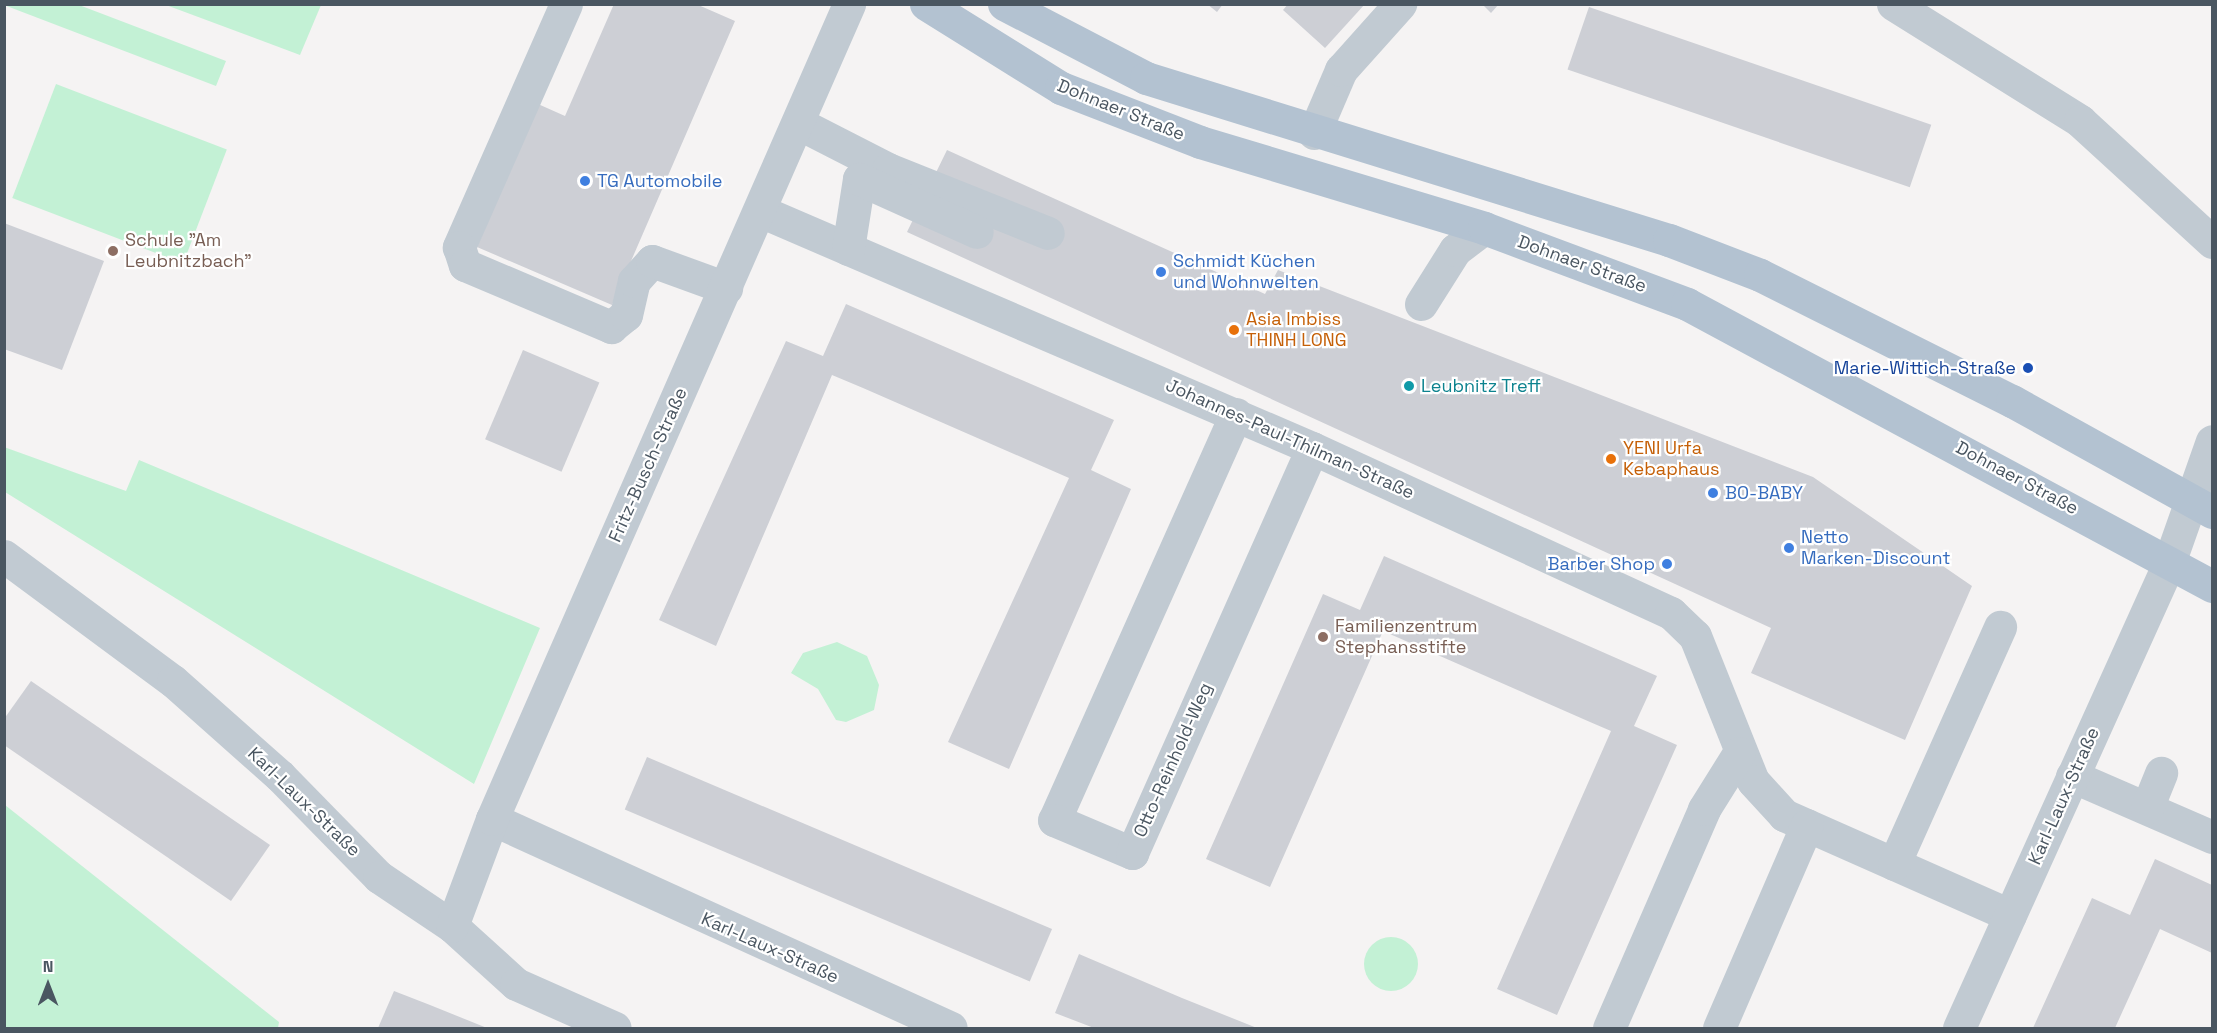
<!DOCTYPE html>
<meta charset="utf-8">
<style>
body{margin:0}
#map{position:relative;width:2217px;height:1033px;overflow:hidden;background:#f5f3f3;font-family:"Space Grotesk",sans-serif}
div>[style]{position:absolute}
.green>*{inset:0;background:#c3f1d5;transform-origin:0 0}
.round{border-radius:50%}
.building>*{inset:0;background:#cdcfd5;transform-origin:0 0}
.minor>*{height:33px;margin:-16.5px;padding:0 16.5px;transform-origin:16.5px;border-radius:16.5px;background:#c1cad2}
.major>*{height:33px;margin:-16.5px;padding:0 16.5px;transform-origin:16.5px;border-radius:16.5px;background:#b3c2d1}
.dots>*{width:16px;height:16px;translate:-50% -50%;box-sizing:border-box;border:3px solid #fff;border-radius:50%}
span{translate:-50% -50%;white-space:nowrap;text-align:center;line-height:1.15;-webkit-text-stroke:4.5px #fff;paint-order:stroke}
.street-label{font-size:18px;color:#4a5661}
.shop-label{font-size:18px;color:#366cbe}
.left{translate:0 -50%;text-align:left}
.right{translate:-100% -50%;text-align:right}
.education-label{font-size:18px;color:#785e54}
.food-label{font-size:18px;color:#c56008}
.transit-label{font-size:18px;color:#164399}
.culture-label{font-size:18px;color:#0d838f}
.frame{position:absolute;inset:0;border:6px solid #4a5661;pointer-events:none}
.north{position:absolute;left:18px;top:955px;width:60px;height:60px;-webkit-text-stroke:4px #fff;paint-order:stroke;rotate:0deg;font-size:16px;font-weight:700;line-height:24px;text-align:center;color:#4a5661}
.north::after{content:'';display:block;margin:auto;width:21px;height:27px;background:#4a5661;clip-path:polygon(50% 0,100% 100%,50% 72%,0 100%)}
</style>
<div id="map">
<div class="green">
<i style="clip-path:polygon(4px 5px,79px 5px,226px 61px,216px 86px)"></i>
<i style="clip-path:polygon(166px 5px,321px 4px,321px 5px,300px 55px)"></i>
<i style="left:56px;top:84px;width:183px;height:122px;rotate:21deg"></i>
<i style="clip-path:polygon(4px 447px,126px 491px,139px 460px,540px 628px,474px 784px,5px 492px)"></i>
<i style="clip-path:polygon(837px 642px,867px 656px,879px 685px,874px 710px,846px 722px,836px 720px,818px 689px,791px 673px,803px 653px)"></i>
<i style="clip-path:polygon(5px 805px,279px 1022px,278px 1028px,5px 1028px)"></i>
<i class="round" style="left:1364px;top:937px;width:54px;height:54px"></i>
</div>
<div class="building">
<i style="clip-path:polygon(614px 4px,696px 4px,735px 21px,612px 305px,477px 247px,538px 104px,565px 116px)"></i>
<i style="clip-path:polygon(1207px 4px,1223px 4px,1217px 12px)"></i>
<i style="clip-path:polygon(1288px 4px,1365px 4px,1325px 48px,1283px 10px)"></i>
<i style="clip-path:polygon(1482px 4px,1499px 4px,1491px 13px)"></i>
<i style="left:1589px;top:7px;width:362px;height:66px;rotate:19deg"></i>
<i style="clip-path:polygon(947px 150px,1265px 294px,1278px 270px,1813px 477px,1972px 586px,1905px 740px,1751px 673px,1771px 628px,907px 232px)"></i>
<i style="clip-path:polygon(4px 223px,104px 261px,62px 370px,4px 349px)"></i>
<i style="clip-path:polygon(846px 304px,1114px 420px,1091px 470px,1131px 489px,1009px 769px,948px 742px,1069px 478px,863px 388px,832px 375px,716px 646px,659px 620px,786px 341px,823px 356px)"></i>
<i style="left:523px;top:350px;width:83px;height:97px;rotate:23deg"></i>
<i style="clip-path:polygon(1384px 556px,1657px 676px,1634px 726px,1677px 745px,1557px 1015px,1497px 989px,1611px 731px,1590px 722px,1383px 631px,1270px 887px,1206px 859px,1323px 594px,1360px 610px)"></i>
<i style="clip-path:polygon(31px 681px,270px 845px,231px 901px,4px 745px,4px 719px)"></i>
<i style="left:647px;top:757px;width:440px;height:57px;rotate:23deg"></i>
<i style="clip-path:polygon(2155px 859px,2212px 885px,2212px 953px,2160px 929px,2115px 1028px,2033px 1028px,2092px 898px,2130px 915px)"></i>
<i style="clip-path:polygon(1079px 954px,1182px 998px,1257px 1028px,1094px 1028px,1055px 1013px)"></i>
<i style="clip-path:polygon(394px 991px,430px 1005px,487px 1028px,378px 1028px)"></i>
</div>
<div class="minor">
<i style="left:566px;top:4px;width:266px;rotate:113.8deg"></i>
<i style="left:459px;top:247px;width:19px;rotate:72deg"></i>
<i style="left:465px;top:265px;width:159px;rotate:23deg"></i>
<i style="left:611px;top:327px;width:19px;rotate:-39deg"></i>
<i style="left:626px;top:315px;width:35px;rotate:-77deg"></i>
<i style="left:634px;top:281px;width:27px;rotate:-48deg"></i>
<i style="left:652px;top:261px;width:79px;rotate:20deg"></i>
<i style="left:1893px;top:4px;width:221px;rotate:32deg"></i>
<i style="left:2080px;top:121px;width:179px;rotate:42.5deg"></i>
<i style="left:798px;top:123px;width:101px;rotate:27.1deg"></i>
<i style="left:888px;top:169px;width:172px;rotate:21.8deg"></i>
<i style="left:1314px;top:133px;width:69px;rotate:-66.8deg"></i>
<i style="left:1341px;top:70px;width:89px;rotate:-48.2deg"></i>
<i style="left:760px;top:211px;width:601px;rotate:23.24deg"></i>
<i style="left:1312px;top:448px;width:395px;rotate:24.7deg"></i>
<i style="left:1671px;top:613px;width:33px;rotate:44deg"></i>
<i style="left:1695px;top:636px;width:156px;rotate:68.2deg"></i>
<i style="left:1753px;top:781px;width:46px;rotate:47.6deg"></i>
<i style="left:1784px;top:815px;width:247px;rotate:23.9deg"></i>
<i style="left:848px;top:249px;width:71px;rotate:-81.1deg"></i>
<i style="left:859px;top:179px;width:129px;rotate:24.2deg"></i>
<i style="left:1421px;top:304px;width:64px;rotate:-57.8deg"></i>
<i style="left:1455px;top:250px;width:36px;rotate:-37deg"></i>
<i style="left:1236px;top:414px;width:445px;rotate:114.1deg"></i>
<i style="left:1054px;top:820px;width:85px;rotate:22.9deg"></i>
<i style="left:1132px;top:853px;width:443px;rotate:-66deg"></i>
<i style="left:4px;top:556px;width:210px;rotate:36.5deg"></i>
<i style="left:173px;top:681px;width:143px;rotate:41.6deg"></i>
<i style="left:280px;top:776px;width:141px;rotate:45.6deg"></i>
<i style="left:379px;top:877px;width:88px;rotate:33.9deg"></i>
<i style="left:452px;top:926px;width:86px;rotate:42.2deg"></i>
<i style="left:516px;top:984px;width:108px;rotate:24deg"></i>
<i style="left:2072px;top:776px;width:153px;rotate:23.5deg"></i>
<i style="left:2147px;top:808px;width:38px;rotate:-68deg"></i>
<i style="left:492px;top:819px;width:504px;rotate:24.48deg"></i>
<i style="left:1894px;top:864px;width:260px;rotate:-65.9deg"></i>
<i style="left:452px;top:926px;width:114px;rotate:-69.5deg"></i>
<i style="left:492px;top:819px;width:890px;rotate:-66.34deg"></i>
<i style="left:1609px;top:1028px;width:239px;rotate:-66.5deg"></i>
<i style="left:1704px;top:809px;width:66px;rotate:-58deg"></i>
<i style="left:1719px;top:1028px;width:221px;rotate:-66.6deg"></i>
<i style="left:1959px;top:1028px;width:510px;rotate:-65.7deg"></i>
<i style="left:2169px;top:563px;width:129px;rotate:-70.6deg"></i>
</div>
<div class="major">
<i style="left:926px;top:4px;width:159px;rotate:31.9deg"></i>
<i style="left:1061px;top:88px;width:149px;rotate:21.2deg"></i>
<i style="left:1200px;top:142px;width:297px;rotate:16.8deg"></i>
<i style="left:1484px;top:228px;width:217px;rotate:20.5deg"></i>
<i style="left:1687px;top:304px;width:596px;rotate:28.24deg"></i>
<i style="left:1004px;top:4px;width:160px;rotate:27.5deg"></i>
<i style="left:1146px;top:78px;width:548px;rotate:17.21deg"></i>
<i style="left:1669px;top:240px;width:97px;rotate:21deg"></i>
<i style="left:1760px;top:275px;width:282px;rotate:26.6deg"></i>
<i style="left:2012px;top:401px;width:229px;rotate:29deg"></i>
</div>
<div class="dots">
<i style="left:585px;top:181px;background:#3f7fe0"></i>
<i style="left:113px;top:251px;background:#8d6e63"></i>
<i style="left:1161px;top:272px;background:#3f7fe0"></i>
<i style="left:1234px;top:330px;background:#e8710a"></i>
<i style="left:2028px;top:368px;background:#1a4fb4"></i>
<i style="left:1409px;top:386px;background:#0f9aa8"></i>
<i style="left:1611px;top:459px;background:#e8710a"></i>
<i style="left:1713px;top:493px;background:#3f7fe0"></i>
<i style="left:1789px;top:548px;background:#3f7fe0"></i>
<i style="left:1667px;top:564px;background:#3f7fe0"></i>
<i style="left:1323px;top:637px;background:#8d6e63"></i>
</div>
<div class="street-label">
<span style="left:1121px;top:110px;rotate:22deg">Dohnaer Straße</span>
<span style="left:1582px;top:264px;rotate:20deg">Dohnaer Straße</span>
<span style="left:1290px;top:439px;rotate:24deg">Johannes-Paul-Thilman-Straße</span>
<span style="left:648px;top:465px;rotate:-66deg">Fritz-Busch-Straße</span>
<span style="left:2017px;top:478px;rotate:28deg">Dohnaer Straße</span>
<span style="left:1173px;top:760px;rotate:-66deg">Otto-Reinhold-Weg</span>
<span style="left:2064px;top:796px;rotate:-66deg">Karl-Laux-Straße</span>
<span style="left:304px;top:802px;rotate:44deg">Karl-Laux-Straße</span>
<span style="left:770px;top:948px;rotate:24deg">Karl-Laux-Straße</span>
</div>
<div class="shop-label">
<span class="left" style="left:597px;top:181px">TG Automobile</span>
<span class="left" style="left:1173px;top:272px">Schmidt Küchen<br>und Wohnwelten</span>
<span class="left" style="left:1725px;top:493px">BO-BABY</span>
<span class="left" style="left:1801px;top:548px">Netto<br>Marken-Discount</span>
<span class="right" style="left:1655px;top:564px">Barber Shop</span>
</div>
<div class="education-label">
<span class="left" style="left:125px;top:251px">Schule "Am<br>Leubnitzbach"</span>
<span class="left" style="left:1335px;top:637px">Familienzentrum<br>Stephansstifte</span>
</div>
<div class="food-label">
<span class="left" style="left:1246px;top:330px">Asia Imbiss<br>THINH LONG</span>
<span class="left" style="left:1623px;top:459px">YENI Urfa<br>Kebaphaus</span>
</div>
<div class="transit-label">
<span class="right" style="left:2016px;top:368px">Marie-Wittich-Straße</span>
</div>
<div class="culture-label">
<span class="left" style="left:1421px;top:386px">Leubnitz Treff</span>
</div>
<div class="frame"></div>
<div class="north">N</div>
</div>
